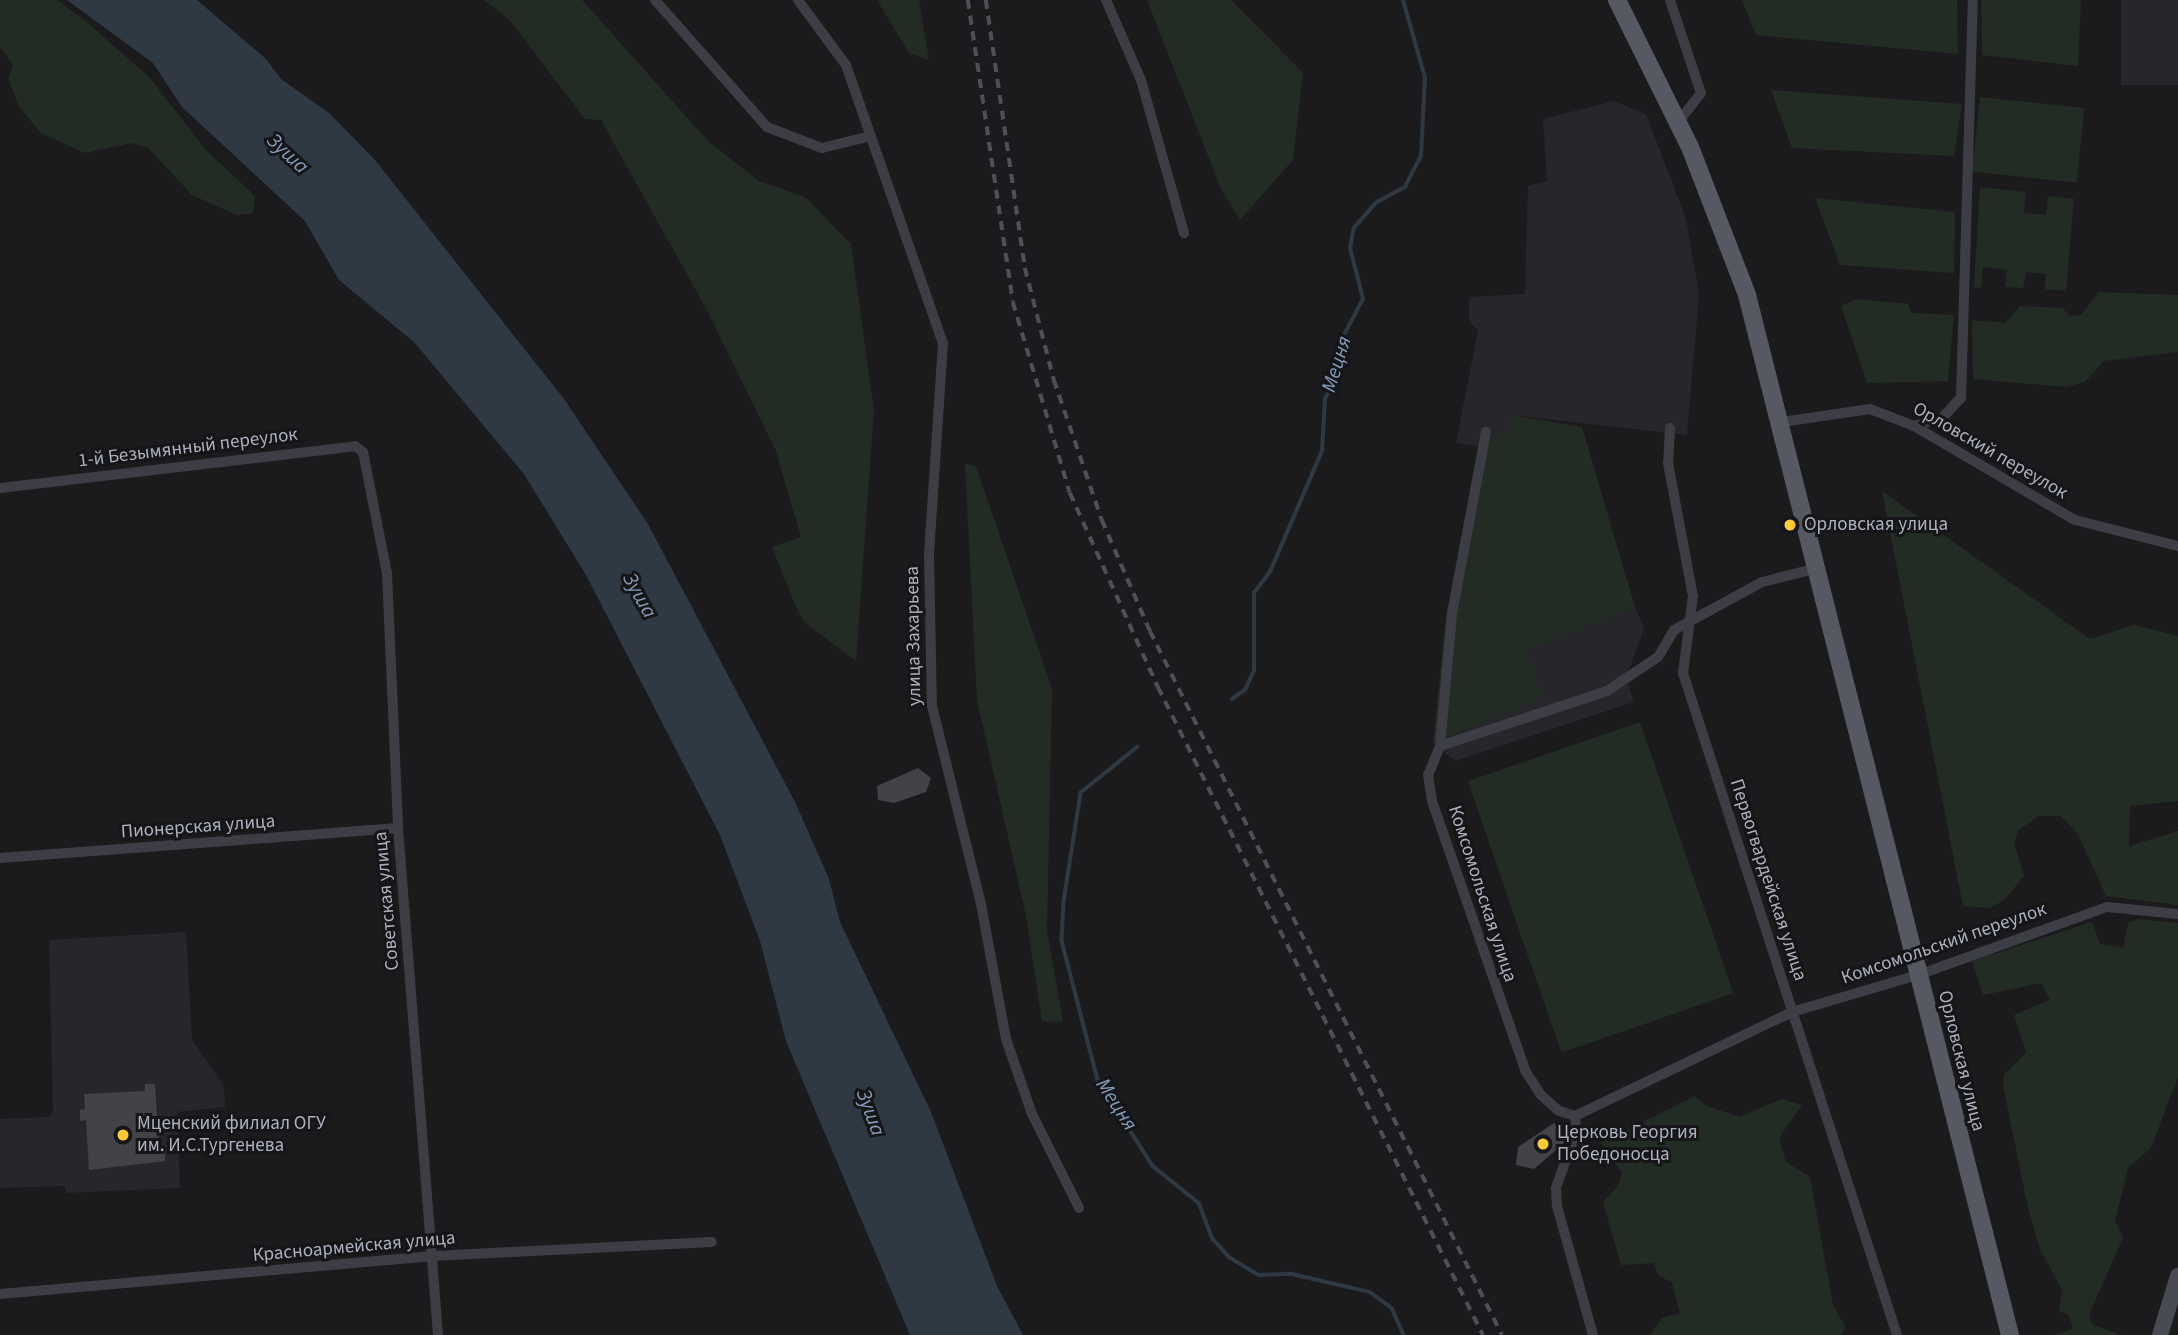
<!DOCTYPE html>
<meta charset="utf-8">
<style>
body{margin:0}
#map{position:relative;width:2178px;height:1335px;overflow:hidden;background:#1b1b1d;font-family:"Source Sans 3",sans-serif}
div>[style]{position:absolute}
.built>*{inset:0;background:#27272b;transform-origin:0 0}
.green>*{inset:0;background:#222c24;transform-origin:0 0}
.water>*{inset:0;background:#2f3943}
.stream>*{height:3.5px;margin:-1.75px;padding:0 1.75px;transform-origin:1.75px;border-radius:1.75px;background:#2f3943}
.building>*{inset:0;background:#424348}
.street>*{height:10px;margin:-5px;padding:0 5px;transform-origin:5px;border-radius:5px;background:#3d3e45}
.secondary>*{height:16px;margin:-8px;padding:0 8px;transform-origin:8px;border-radius:8px;background:#494b53}
.primary>*{height:18px;margin:-9px;padding:0 9px;transform-origin:9px;border-radius:9px;background:#575962}
.rail>*{height:3.5px;margin-top:-1.75px;transform-origin:0;background:repeating-linear-gradient(90deg,#4e5058 0 9px,transparent 0 16px)}
.dots>*{width:19px;height:19px;translate:-50% -50%;box-sizing:border-box;border:4px solid #161619;border-radius:50%}
span{translate:-50% -50%;white-space:nowrap;text-align:center;line-height:1.15;-webkit-text-stroke:6px #161619;paint-order:stroke}
.street-label{font-size:19px;color:#acb0be}
.poi-label{font-size:19px;color:#acb0be}
.left{translate:0 -50%;text-align:left}
.water-label{font-size:21px;color:#829bbb;font-style:italic}
</style>
<div id="map">
<div class="built">
<i style="left:2121px;top:0;width:57px;height:85px"></i>
<i style="clip-path:polygon(1614px 101px,1646px 114px,1686px 219px,1699px 294px,1687px 435px,1511px 415px,1506px 434px,1479px 446px,1456px 443px,1478px 331px,1469px 321px,1469px 297px,1525px 294px,1528px 186px,1547px 181px,1543px 119px)"></i>
<i style="clip-path:polygon(1635px 607px,1644px 629px,1626px 678px,1634px 702px,1455px 761px,1433px 743px,1541px 699px,1529px 650px)"></i>
<i style="clip-path:polygon(186px 932px,192px 1040px,224px 1086px,225px 1107px,177px 1112px,180px 1188px,66px 1193px,65px 1186px,0 1188px,0 1119px,48px 1117px,53px 1112px,49px 940px)"></i>
</div>
<div class="green">
<i style="clip-path:polygon(0 0,57px 0,88px 23px,150px 78px,206px 150px,255px 196px,253px 213px,237px 215px,192px 195px,148px 148px,132px 143px,85px 153px,41px 133px,20px 108px,8px 79px,13px 65px,0 47px)"></i>
<i style="clip-path:polygon(484px 0,582px 0,708px 141px,759px 181px,805px 197px,851px 244px,874px 410px,856px 661px,804px 622px,796px 607px,772px 547px,801px 537px,776px 451px,708px 312px,601px 120px,585px 119px,509px 19px)"></i>
<i style="clip-path:polygon(877px 0,919px 0,929px 60px,909px 53px)"></i>
<i style="clip-path:polygon(1147px 0,1231px 0,1303px 73px,1293px 160px,1240px 220px,1221px 189px)"></i>
<i style="clip-path:polygon(1742px 0,1957px 0,1958px 54px,1756px 35px)"></i>
<i style="clip-path:polygon(1981px 0,2081px 0,2078px 66px,1982px 55px)"></i>
<i style="clip-path:polygon(1771px 90px,1962px 104px,1954px 156px,1792px 148px)"></i>
<i style="left:1980px;top:97px;width:105px;height:75px;rotate:6deg"></i>
<i style="clip-path:polygon(1980px 187px,2026px 192px,2024px 213px,2046px 215px,2048px 196px,2074px 199px,2066px 291px,2045px 289px,2046px 274px,2026px 272px,2023px 288px,2005px 287px,2007px 270px,1983px 267px,1981px 288px,1974px 287px)"></i>
<i style="clip-path:polygon(1815px 198px,1955px 212px,1954px 273px,1840px 265px)"></i>
<i style="clip-path:polygon(2099px 292px,2178px 295px,2178px 352px,2104px 361px,2085px 382px,2066px 387px,1973px 379px,1972px 320px,2005px 323px,2020px 306px,2063px 308px,2069px 316px,2081px 315px)"></i>
<i style="clip-path:polygon(1857px 299px,1908px 304px,1911px 313px,1954px 315px,1948px 381px,1867px 383px,1841px 306px)"></i>
<i style="clip-path:polygon(1510px 415px,1582px 427px,1635px 607px,1529px 650px,1542px 699px,1433px 743px,1446px 616px,1479px 446px,1506px 434px)"></i>
<i style="clip-path:polygon(965px 464px,976px 466px,1052px 689px,1047px 930px,1063px 1022px,1042px 1021px,1026px 916px,977px 700px)"></i>
<i style="clip-path:polygon(1882px 491px,2090px 639px,2134px 625px,2178px 636px,2178px 801px,2130px 806px,2129px 846px,2178px 831px,2178px 905px,2106px 896px,2078px 834px,2061px 816px,2038px 816px,2018px 831px,2014px 843px,2024px 876px,2005px 899px,1991px 908px,1963px 906px)"></i>
<i style="left:1640px;top:722px;width:287px;height:182px;rotate:71deg"></i>
<i style="clip-path:polygon(2138px 919px,2178px 923px,2178px 1077px,2151px 1148px,2128px 1168px,2115px 1221px,2123px 1238px,2089px 1314px,2092px 1324px,2121px 1335px,2055px 1335px,2073px 1329px,2069px 1315px,2059px 1311px,2062px 1290px,2040px 1249px,2028px 1208px,2003px 1085px,2004px 1075px,2026px 1052px,2014px 1015px,2050px 1000px,2041px 983px,1983px 995px,1972px 961px,2092px 922px,2100px 944px,2123px 948px,2128px 923px)"></i>
<i style="clip-path:polygon(1695px 1096px,1706px 1106px,1740px 1117px,1781px 1099px,1802px 1105px,1779px 1138px,1786px 1162px,1810px 1177px,1833px 1305px,1846px 1328px,1841px 1335px,1650px 1335px,1662px 1318px,1680px 1313px,1672px 1283px,1658px 1275px,1654px 1263px,1621px 1265px,1603px 1202px,1618px 1186px,1622px 1172px,1601px 1143px)"></i>
</div>
<div class="water">
<i style="clip-path:polygon(67px 0,197px 0,266px 59px,281px 79px,329px 113px,375px 160px,564px 399px,648px 524px,795px 802px,829px 879px,840px 922px,931px 1112px,997px 1286px,1023px 1335px,910px 1335px,786px 1041px,760px 941px,720px 835px,586px 575px,524px 474px,415px 343px,339px 280px,305px 221px,182px 107px,153px 63px)"></i>
</div>
<div class="stream">
<i style="left:1232px;top:699px;width:16px;rotate:-35deg"></i>
<i style="left:1245px;top:690px;width:21px;rotate:-65deg"></i>
<i style="left:1254px;top:671px;width:78px;rotate:-90deg"></i>
<i style="left:1254px;top:593px;width:26px;rotate:-53deg"></i>
<i style="left:1270px;top:572px;width:132px;rotate:-66.7deg"></i>
<i style="left:1322px;top:451px;width:52px;rotate:-86.7deg"></i>
<i style="left:1325px;top:399px;width:28px;rotate:-64deg"></i>
<i style="left:1337px;top:374px;width:33px;rotate:-83deg"></i>
<i style="left:1341px;top:341px;width:47px;rotate:-62.4deg"></i>
<i style="left:1363px;top:299px;width:53px;rotate:-104.3deg"></i>
<i style="left:1350px;top:248px;width:20px;rotate:-79deg"></i>
<i style="left:1354px;top:228px;width:35px;rotate:-49deg"></i>
<i style="left:1377px;top:202px;width:32px;rotate:-28deg"></i>
<i style="left:1405px;top:187px;width:35px;rotate:-63deg"></i>
<i style="left:1421px;top:156px;width:78px;rotate:-87.1deg"></i>
<i style="left:1425px;top:78px;width:81px;rotate:-105.8deg"></i>
<i style="left:1138px;top:747px;width:73px;rotate:141.1deg"></i>
<i style="left:1081px;top:793px;width:109px;rotate:98.9deg"></i>
<i style="left:1064px;top:901px;width:40px;rotate:92.9deg"></i>
<i style="left:1062px;top:941px;width:144px;rotate:75.5deg"></i>
<i style="left:1098px;top:1080px;width:102px;rotate:57.4deg"></i>
<i style="left:1153px;top:1166px;width:59px;rotate:38.8deg"></i>
<i style="left:1199px;top:1203px;width:39px;rotate:69deg"></i>
<i style="left:1213px;top:1239px;width:24px;rotate:48deg"></i>
<i style="left:1229px;top:1257px;width:35px;rotate:31deg"></i>
<i style="left:1259px;top:1275px;width:33px;rotate:-2deg"></i>
<i style="left:1292px;top:1274px;width:80px;rotate:13deg"></i>
<i style="left:1370px;top:1292px;width:27px;rotate:36deg"></i>
<i style="left:1392px;top:1308px;width:30px;rotate:66deg"></i>
</div>
<div class="building">
<i style="clip-path:polygon(918px 768px,931px 778px,926px 792px,894px 803px,878px 800px,877px 786px)"></i>
<i style="clip-path:polygon(145px 1084px,155px 1084px,159px 1149px,165px 1149px,165px 1161px,89px 1170px,86px 1120px,80px 1121px,80px 1110px,85px 1109px,84px 1094px,145px 1091px)"></i>
<i style="clip-path:polygon(1554px 1123px,1567px 1135px,1563px 1144px,1534px 1169px,1516px 1165px,1518px 1147px)"></i>
</div>
<div class="street">
<i style="left:655px;top:0;width:169px;rotate:48.6deg"></i>
<i style="left:767px;top:127px;width:59px;rotate:20.9deg"></i>
<i style="left:822px;top:148px;width:50px;rotate:-13.8deg"></i>
<i style="left:798px;top:0;width:81px;rotate:53.6deg"></i>
<i style="left:846px;top:65px;width:294px;rotate:70.8deg"></i>
<i style="left:943px;top:343px;width:212px;rotate:93.8deg"></i>
<i style="left:929px;top:555px;width:151px;rotate:88.9deg"></i>
<i style="left:932px;top:706px;width:204px;rotate:76.1deg"></i>
<i style="left:981px;top:904px;width:137px;rotate:79.5deg"></i>
<i style="left:1006px;top:1039px;width:79px;rotate:70.9deg"></i>
<i style="left:1032px;top:1114px;width:105px;rotate:63.4deg"></i>
<i style="left:1106px;top:0;width:87px;rotate:66.4deg"></i>
<i style="left:1141px;top:80px;width:159px;rotate:74.3deg"></i>
<i style="left:1670px;top:0;width:98px;rotate:71.6deg"></i>
<i style="left:1701px;top:93px;width:37px;rotate:128deg"></i>
<i style="left:1782px;top:422px;width:89px;rotate:-8.4deg"></i>
<i style="left:1870px;top:409px;width:47px;rotate:21.1deg"></i>
<i style="left:1914px;top:426px;width:186px;rotate:30.3deg"></i>
<i style="left:2075px;top:520px;width:106px;rotate:14.2deg"></i>
<i style="left:1914px;top:426px;width:30px;rotate:-17deg"></i>
<i style="left:1943px;top:417px;width:26px;rotate:-47deg"></i>
<i style="left:1961px;top:398px;width:398px;rotate:-88.3deg"></i>
<i style="left:1670px;top:428px;width:35px;rotate:93deg"></i>
<i style="left:1668px;top:463px;width:135px;rotate:79.4deg"></i>
<i style="left:1693px;top:596px;width:78px;rotate:97.4deg"></i>
<i style="left:1683px;top:673px;width:696px;rotate:72.09deg"></i>
<i style="left:1486px;top:432px;width:185px;rotate:100.6deg"></i>
<i style="left:1452px;top:614px;width:133px;rotate:95.2deg"></i>
<i style="left:1440px;top:746px;width:31px;rotate:112deg"></i>
<i style="left:1428px;top:775px;width:26px;rotate:81deg"></i>
<i style="left:1432px;top:801px;width:287px;rotate:70.9deg"></i>
<i style="left:1526px;top:1072px;width:27px;rotate:57deg"></i>
<i style="left:1541px;top:1095px;width:24px;rotate:42deg"></i>
<i style="left:1559px;top:1111px;width:17px;rotate:17deg"></i>
<i style="left:0;top:488px;width:357px;rotate:-6.7deg"></i>
<i style="left:355px;top:446px;width:10px;rotate:37deg"></i>
<i style="left:363px;top:452px;width:123px;rotate:78.8deg"></i>
<i style="left:387px;top:573px;width:255px;rotate:87.5deg"></i>
<i style="left:398px;top:828px;width:509px;rotate:85.49deg"></i>
<i style="left:1440px;top:746px;width:176px;rotate:-18.2deg"></i>
<i style="left:1607px;top:691px;width:61px;rotate:-33.7deg"></i>
<i style="left:1658px;top:657px;width:31px;rotate:-59deg"></i>
<i style="left:1674px;top:630px;width:100px;rotate:-28.6deg"></i>
<i style="left:1762px;top:582px;width:58px;rotate:-14deg"></i>
<i style="left:0;top:858px;width:399px;rotate:-4.3deg"></i>
<i style="left:1575px;top:1116px;width:241px;rotate:-25.6deg"></i>
<i style="left:1792px;top:1012px;width:131px;rotate:-16.4deg"></i>
<i style="left:1918px;top:975px;width:201px;rotate:-19.8deg"></i>
<i style="left:2107px;top:907px;width:71px;rotate:5.6deg"></i>
<i style="left:1575px;top:1116px;width:16px;rotate:86deg"></i>
<i style="left:1576px;top:1132px;width:59px;rotate:109.7deg"></i>
<i style="left:1556px;top:1188px;width:18px;rotate:87deg"></i>
<i style="left:1557px;top:1206px;width:134px;rotate:74.4deg"></i>
<i style="left:0;top:1294px;width:435px;rotate:-5deg"></i>
<i style="left:433px;top:1256px;width:279px;rotate:-2.9deg"></i>
</div>
<div class="secondary">
<i style="left:2160px;top:1335px;width:62px;rotate:-73deg"></i>
</div>
<div class="primary">
<i style="left:1617px;top:0;width:164px;rotate:63.6deg"></i>
<i style="left:1690px;top:147px;width:159px;rotate:68.9deg"></i>
<i style="left:1747px;top:295px;width:1073px;rotate:75.81deg"></i>
</div>
<div class="rail">
<i style="left:968px;top:0;width:305px;rotate:81.5deg"></i>
<i style="left:1013px;top:302px;width:199px;rotate:73.4deg"></i>
<i style="left:1070px;top:493px;width:213px;rotate:65.6deg"></i>
<i style="left:1158px;top:687px;width:725px;rotate:63.36deg"></i>
<i style="left:986px;top:0;width:271px;rotate:81.7deg"></i>
<i style="left:1025px;top:268px;width:116px;rotate:75.5deg"></i>
<i style="left:1054px;top:380px;width:148px;rotate:71.1deg"></i>
<i style="left:1102px;top:520px;width:121px;rotate:66.6deg"></i>
<i style="left:1150px;top:631px;width:787px;rotate:63.43deg"></i>
</div>
<div class="dots">
<i style="left:1790px;top:525px;background:#ffcb31"></i>
<i style="left:123px;top:1135px;background:#ffcb31"></i>
<i style="left:1543px;top:1144px;background:#ffcb31"></i>
</div>
<div class="street-label">
<span style="left:188px;top:448px;rotate:-7deg">1-й Безымянный переулок</span>
<span style="left:1990px;top:451px;rotate:30deg">Орловский переулок</span>
<span style="left:914px;top:636px;rotate:-91deg">улица Захарьева</span>
<span style="left:198px;top:827px;rotate:-4deg">Пионерская улица</span>
<span style="left:1768px;top:880px;rotate:72deg">Первогвардейская улица</span>
<span style="left:1482px;top:894px;rotate:72deg">Комсомольская улица</span>
<span style="left:387px;top:901px;rotate:-95deg">Советская улица</span>
<span style="left:1944px;top:944px;rotate:-19deg">Комсомольский переулок</span>
<span style="left:1961px;top:1061px;rotate:76deg">Орловская улица</span>
<span style="left:354px;top:1247px;rotate:-5deg">Красноармейская улица</span>
</div>
<div class="poi-label">
<span class="left" style="left:1804px;top:525px">Орловская улица</span>
<span class="left" style="left:137px;top:1135px">Мценский филиал ОГУ<br>им. И.С.Тургенева</span>
<span class="left" style="left:1557px;top:1144px">Церковь Георгия<br>Победоносца</span>
</div>
<div class="water-label">
<span style="left:288px;top:153px;rotate:43deg">Зуша</span>
<span style="left:1336px;top:364px;rotate:-73deg">Мецня</span>
<span style="left:640px;top:595px;rotate:61deg">Зуша</span>
<span style="left:1117px;top:1104px;rotate:57deg">Мецня</span>
<span style="left:871px;top:1112px;rotate:70deg">Зуша</span>
</div>
</div>
